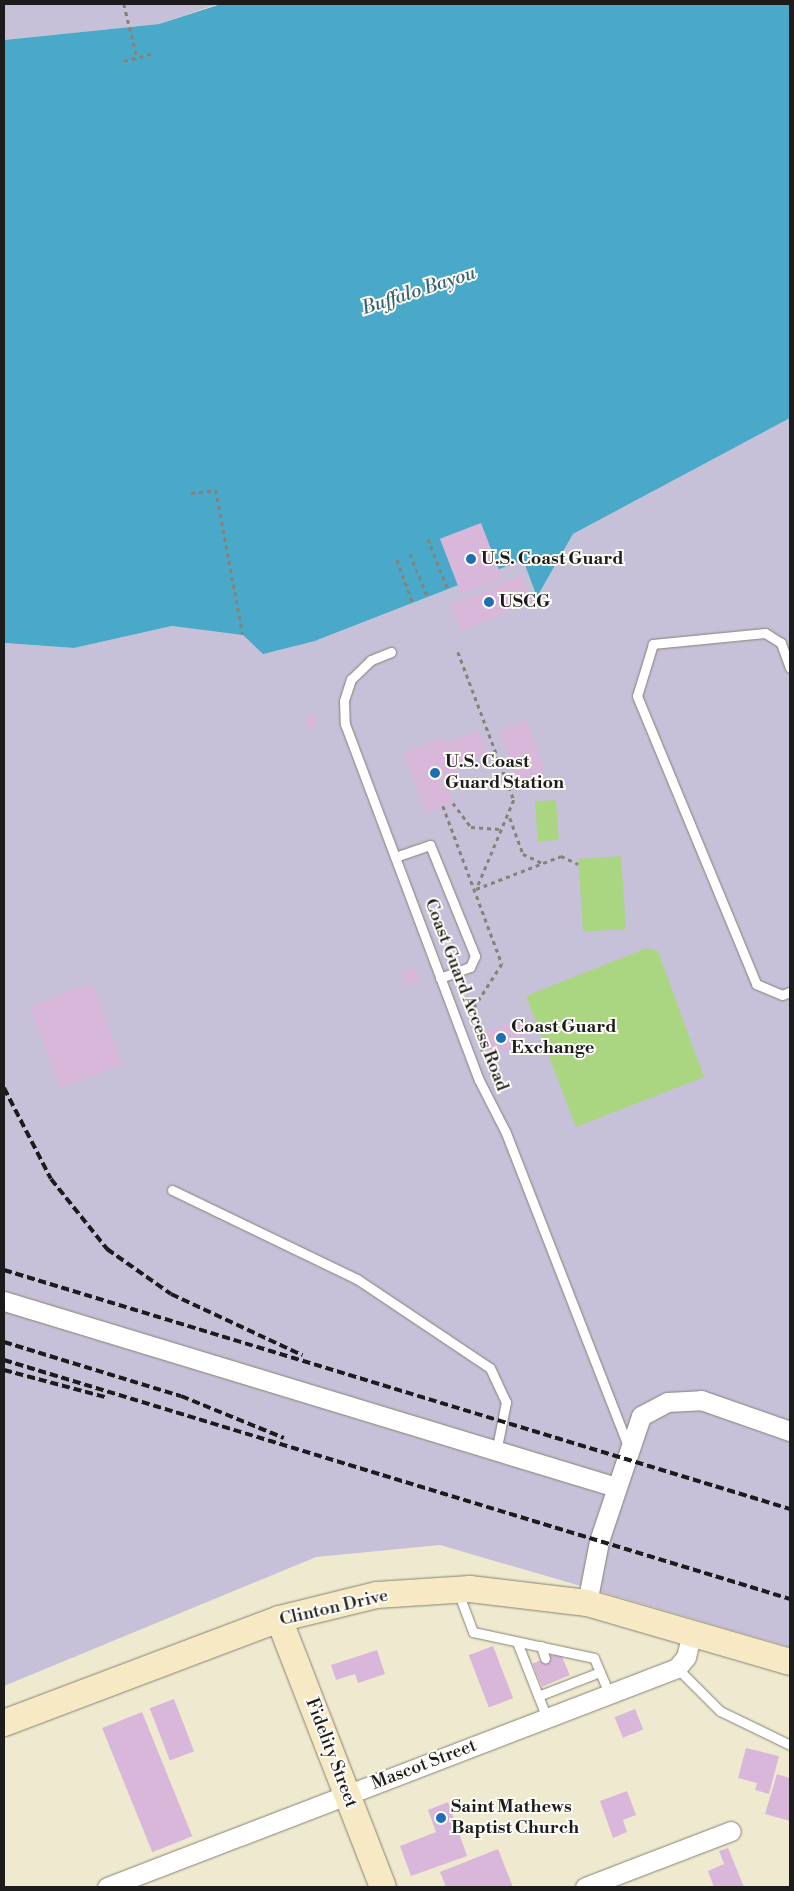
<!DOCTYPE html>
<style>
body{margin:0}
#map{position:relative;width:794px;height:1891px;overflow:hidden;background:#efe9cf;font-family:"Libre Bodoni",serif}
div>[style]{position:absolute}
.industrial>*{inset:0;background:#c7c0d9}
.green>*{inset:0;background:#aad581;transform-origin:0 0}
.water>*{inset:0;background:#4aa9c9}
.building>*{inset:0;background:#d8b7da;transform-origin:0 0}
.path>*{height:2.5px;margin-top:-1.25px;transform-origin:0;background:repeating-linear-gradient(90deg,#868276 0 4px,transparent 0 8px)}
.roads{filter:drop-shadow(0 0 1px #868276) drop-shadow(0 0 1px #868276)}
.lane>*{height:9px;margin:-4.5px;padding:0 4.5px;transform-origin:4.5px;border-radius:4.5px;background:#fff}
.street>*{height:19px;margin:-9.5px;padding:0 9.5px;transform-origin:9.5px;border-radius:9.5px;background:#fff}
.secondary>*{height:26px;margin:-13px;padding:0 13px;transform-origin:13px;border-radius:13px;background:#f6e9c3}
.rail>*{height:4px;margin-top:-2px;transform-origin:0;background:repeating-linear-gradient(90deg,#1c1c1c 0 8px,transparent 0 12px)}
.dots>*{width:14px;height:14px;translate:-50% -50%;box-sizing:border-box;border:2px solid #fdfcf7;border-radius:50%}
span{translate:-50% -50%;white-space:nowrap;text-align:center;line-height:1.15;-webkit-text-stroke:4px #fdfcf7;paint-order:stroke}
.poi-label{font-size:18px;color:#1c1c1c;font-weight:700}
.left{translate:0 -50%;text-align:left}
.street-label{font-size:18px;color:#1c1c1c}
.water-label{font-size:19px;color:#336272;font-style:italic}
.frame{position:absolute;inset:0;border:5px solid #1c1c1c;pointer-events:none}
</style>
<div id="map">
<div class="industrial">
<i style="clip-path:polygon(4px 4px,218px 4px,159px 24px,4px 40px)"></i>
<i style="clip-path:polygon(790px 418px,790px 1647px,440px 1545px,316px 1557px,4px 1686px,4px 643px,74px 648px,172px 626px,318px 640px,523px 560px,537px 597px,573px 534px)"></i>
</div>
<div class="green">
<i style="left:556px;top:800px;width:40px;height:21px;rotate:86deg"></i>
<i style="left:621px;top:856px;width:73px;height:43px;rotate:86deg"></i>
<i style="clip-path:polygon(647px 948px,658px 951px,704px 1077px,576px 1127px,526px 996px)"></i>
</div>
<div class="water">
<i style="clip-path:polygon(221px 4px,790px 4px,790px 418px,573px 534px,537px 597px,523px 560px,315px 641px,263px 654px,243px 635px,172px 626px,74px 648px,4px 643px,4px 40px,159px 24px)"></i>
</div>
<div class="building">
<i style="left:481px;top:523px;width:60px;height:44px;rotate:69deg"></i>
<i style="left:522px;top:575px;width:28px;height:78px;rotate:67deg"></i>
<i style="clip-path:polygon(315px 716px,316px 727px,307px 729px,305px 717px)"></i>
<i style="left:526px;top:720px;width:55px;height:29px;rotate:69deg"></i>
<i style="clip-path:polygon(479px 731px,488px 753px,455px 766px,461px 780px,446px 786px,453px 803px,427px 813px,403px 753px,443px 738px,445px 744px)"></i>
<i style="left:415px;top:967px;width:14px;height:15px;rotate:69deg"></i>
<i style="left:92px;top:983px;width:87px;height:67px;rotate:69deg"></i>
<i style="clip-path:polygon(521px 1018px,527px 1035px,509px 1041px,512px 1048px,490px 1055px,482px 1033px)"></i>
<i style="left:493px;top:1646px;width:56px;height:26px;rotate:69deg"></i>
<i style="clip-path:polygon(377px 1650px,385px 1674px,358px 1683px,355px 1674px,336px 1680px,331px 1665px)"></i>
<i style="left:560px;top:1652px;width:25px;height:30px;rotate:67deg"></i>
<i style="left:174px;top:1699px;width:56px;height:26px;rotate:69deg"></i>
<i style="left:635px;top:1709px;width:22px;height:22px;rotate:68deg"></i>
<i style="left:142px;top:1712px;width:134px;height:43px;rotate:68deg"></i>
<i style="clip-path:polygon(746px 1748px,779px 1756px,769px 1794px,755px 1790px,757px 1783px,738px 1778px)"></i>
<i style="clip-path:polygon(777px 1774px,790px 1778px,790px 1821px,765px 1814px)"></i>
<i style="clip-path:polygon(627px 1791px,636px 1815px,623px 1820px,627px 1832px,613px 1838px,600px 1801px)"></i>
<i style="clip-path:polygon(448px 1802px,467px 1856px,411px 1876px,400px 1846px,436px 1832px,428px 1810px)"></i>
<i style="clip-path:polygon(728px 1848px,744px 1887px,714px 1887px,708px 1871px,724px 1864px,719px 1851px)"></i>
<i style="clip-path:polygon(498px 1849px,513px 1887px,446px 1887px,440px 1872px)"></i>
</div>
<div class="path">
<i style="left:124px;top:4px;width:55px;rotate:76.2deg"></i>
<i style="left:124px;top:61px;width:31px;rotate:-15deg"></i>
<i style="left:191px;top:493px;width:25px;rotate:-7deg"></i>
<i style="left:216px;top:490px;width:147px;rotate:79.5deg"></i>
<i style="left:428px;top:539px;width:54px;rotate:68.2deg"></i>
<i style="left:410px;top:554px;width:47px;rotate:67.3deg"></i>
<i style="left:397px;top:560px;width:46px;rotate:69.6deg"></i>
<i style="left:458px;top:652px;width:158px;rotate:69.3deg"></i>
<i style="left:514px;top:800px;width:95px;rotate:112.8deg"></i>
<i style="left:453px;top:803px;width:30px;rotate:53deg"></i>
<i style="left:471px;top:827px;width:28px;rotate:4deg"></i>
<i style="left:443px;top:806px;width:169px;rotate:69.5deg"></i>
<i style="left:502px;top:964px;width:62px;rotate:122.4deg"></i>
<i style="left:510px;top:818px;width:38px;rotate:70deg"></i>
<i style="left:523px;top:854px;width:21px;rotate:25deg"></i>
<i style="left:476px;top:889px;width:91px;rotate:-21.2deg"></i>
<i style="left:561px;top:856px;width:19px;rotate:25deg"></i>
<i style="left:479px;top:1042px;width:45px;rotate:68deg"></i>
</div>
<div class="roads">
<div class="lane">
<i style="left:391px;top:652px;width:22px;rotate:158deg"></i>
<i style="left:371px;top:660px;width:28px;rotate:136deg"></i>
<i style="left:351px;top:679px;width:23px;rotate:108deg"></i>
<i style="left:344px;top:701px;width:23px;rotate:88deg"></i>
<i style="left:345px;top:724px;width:380px;rotate:69.4deg"></i>
<i style="left:479px;top:1080px;width:59px;rotate:63deg"></i>
<i style="left:506px;top:1133px;width:338px;rotate:68.7deg"></i>
<i style="left:790px;top:668px;width:27px;rotate:-110deg"></i>
<i style="left:781px;top:643px;width:19px;rotate:-148deg"></i>
<i style="left:765px;top:633px;width:113px;rotate:174.4deg"></i>
<i style="left:653px;top:644px;width:54px;rotate:107.1deg"></i>
<i style="left:637px;top:696px;width:312px;rotate:67.5deg"></i>
<i style="left:756px;top:984px;width:28px;rotate:23deg"></i>
<i style="left:782px;top:995px;width:9px;rotate:-21deg"></i>
<i style="left:395px;top:857px;width:37px;rotate:-19deg"></i>
<i style="left:430px;top:845px;width:120px;rotate:67.9deg"></i>
<i style="left:475px;top:956px;width:12px;rotate:114deg"></i>
<i style="left:470px;top:967px;width:32px;rotate:160deg"></i>
<i style="left:172px;top:1190px;width:205px;rotate:25.7deg"></i>
<i style="left:357px;top:1279px;width:160px;rotate:33.8deg"></i>
<i style="left:490px;top:1368px;width:38px;rotate:65deg"></i>
<i style="left:506px;top:1402px;width:51px;rotate:101.3deg"></i>
<i style="left:458px;top:1592px;width:43px;rotate:69.4deg"></i>
<i style="left:473px;top:1632px;width:124px;rotate:12.1deg"></i>
<i style="left:594px;top:1658px;width:39px;rotate:67deg"></i>
<i style="left:517px;top:1642px;width:82px;rotate:68.5deg"></i>
<i style="left:541px;top:1646px;width:13px;rotate:72deg"></i>
<i style="left:677px;top:1668px;width:61px;rotate:45deg"></i>
<i style="left:720px;top:1711px;width:78px;rotate:25.9deg"></i>
<i style="left:538px;top:1696px;width:66px;rotate:-21.2deg"></i>
</div>
<div class="street">
<i style="left:4px;top:1301px;width:640px;rotate:16.91deg"></i>
<i style="left:587px;top:1603px;width:63px;rotate:-79deg"></i>
<i style="left:599px;top:1541px;width:132px;rotate:-71.4deg"></i>
<i style="left:641px;top:1416px;width:30px;rotate:-28deg"></i>
<i style="left:667px;top:1402px;width:34px;rotate:-3deg"></i>
<i style="left:701px;top:1400px;width:94px;rotate:19.2deg"></i>
<i style="left:107px;top:1887px;width:611px;rotate:-21.02deg"></i>
<i style="left:677px;top:1668px;width:14px;rotate:-51deg"></i>
<i style="left:686px;top:1657px;width:25px;rotate:-76deg"></i>
<i style="left:585px;top:1887px;width:156px;rotate:-21deg"></i>
</div>
<div class="secondary">
<i style="left:279px;top:1619px;width:287px;rotate:68.8deg"></i>
<i style="left:4px;top:1723px;width:294px;rotate:-20.7deg"></i>
<i style="left:279px;top:1619px;width:101px;rotate:-13.8deg"></i>
<i style="left:377px;top:1595px;width:93px;rotate:-3.7deg"></i>
<i style="left:470px;top:1589px;width:118px;rotate:6.8deg"></i>
<i style="left:587px;top:1603px;width:211px;rotate:16.2deg"></i>
</div>
</div>
<div class="rail">
<i style="left:4px;top:1088px;width:102px;rotate:62.7deg"></i>
<i style="left:51px;top:1179px;width:90px;rotate:51.3deg"></i>
<i style="left:107px;top:1249px;width:78px;rotate:35.1deg"></i>
<i style="left:171px;top:1294px;width:145px;rotate:25deg"></i>
<i style="left:4px;top:1270px;width:822px;rotate:16.91deg"></i>
<i style="left:4px;top:1342px;width:185px;rotate:17deg"></i>
<i style="left:181px;top:1396px;width:111px;rotate:22.2deg"></i>
<i style="left:4px;top:1360px;width:822px;rotate:16.91deg"></i>
<i style="left:4px;top:1370px;width:105px;rotate:15deg"></i>
</div>
<div class="dots">
<i style="left:471px;top:559px;background:#1f6fb2"></i>
<i style="left:489px;top:602px;background:#1f6fb2"></i>
<i style="left:435px;top:773px;background:#1f6fb2"></i>
<i style="left:501px;top:1038px;background:#1f6fb2"></i>
<i style="left:441px;top:1818px;background:#1f6fb2"></i>
</div>
<div class="poi-label">
<span class="left" style="left:481px;top:559px">U.S. Coast Guard</span>
<span class="left" style="left:499px;top:602px">USCG</span>
<span class="left" style="left:445px;top:773px">U.S. Coast<br>Guard Station</span>
<span class="left" style="left:511px;top:1038px">Coast Guard<br>Exchange</span>
<span class="left" style="left:451px;top:1818px">Saint Mathews<br>Baptist Church</span>
</div>
<div class="street-label">
<span style="left:466px;top:995px;rotate:69deg">Coast Guard Access Road</span>
<span style="left:334px;top:1608px;rotate:-13deg">Clinton Drive</span>
<span style="left:331px;top:1753px;rotate:69deg">Fidelity Street</span>
<span style="left:424px;top:1765px;rotate:-21deg">Mascot Street</span>
</div>
<div class="water-label">
<span style="left:419px;top:291px;rotate:-18deg">Buffalo Bayou</span>
</div>
<div class="frame"></div>
</div>
